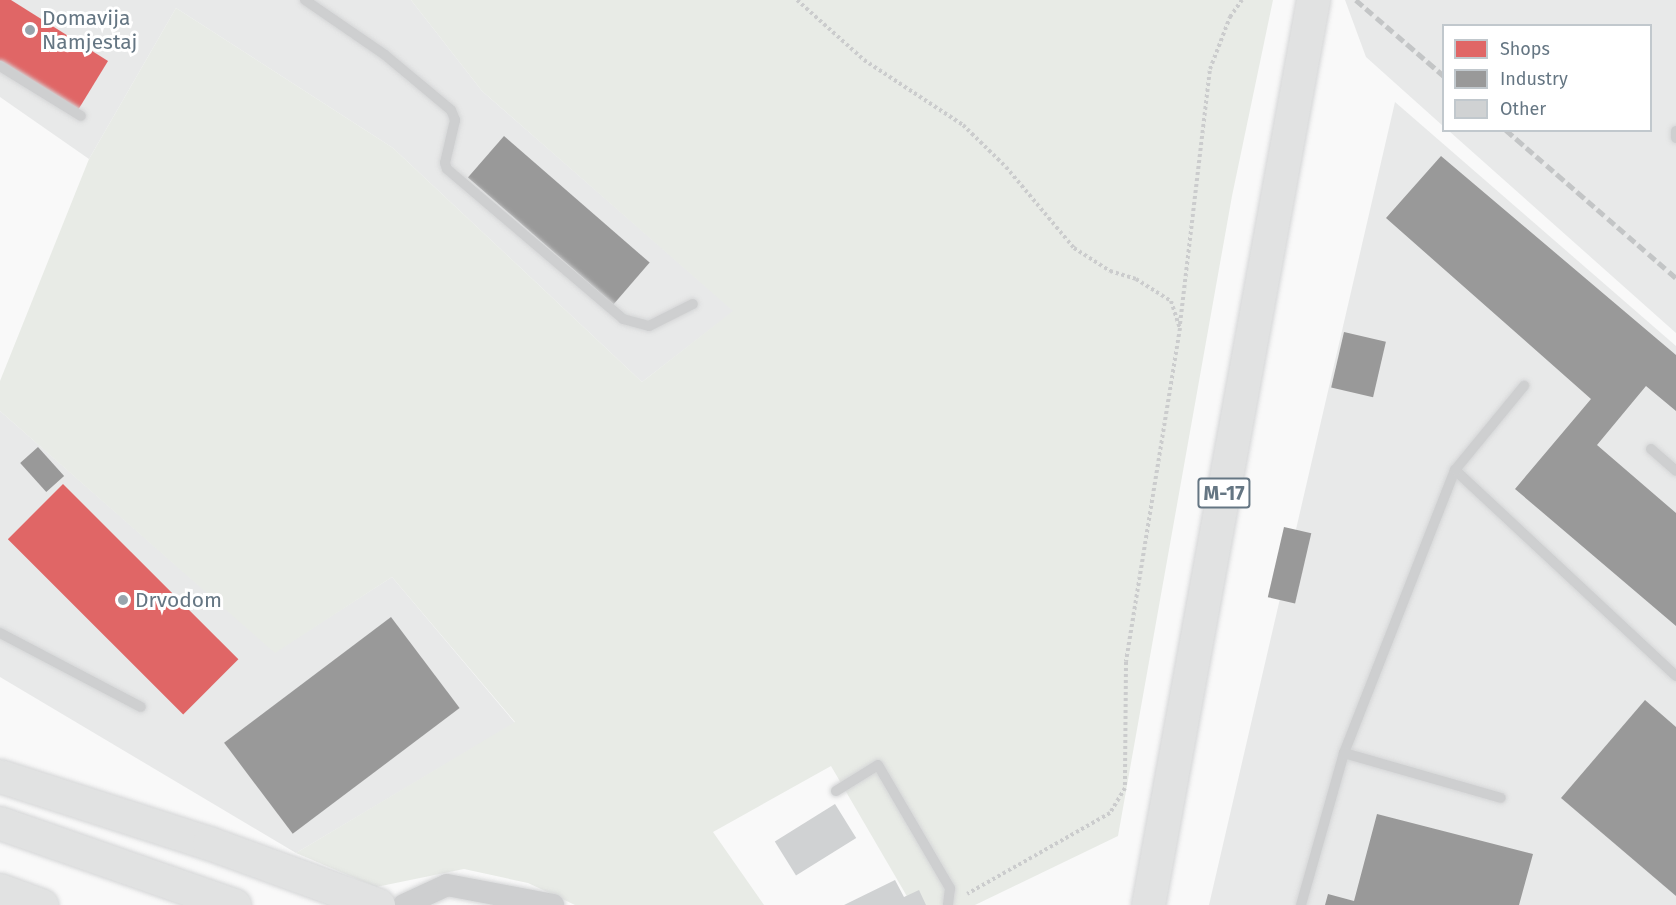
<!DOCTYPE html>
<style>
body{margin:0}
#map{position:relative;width:1676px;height:905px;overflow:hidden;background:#f9f9f9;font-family:"Fira Sans",sans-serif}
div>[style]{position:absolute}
.built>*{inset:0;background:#e8e9e9}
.green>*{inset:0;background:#e8ebe6}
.shops>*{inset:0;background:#e06666;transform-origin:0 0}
.industry>*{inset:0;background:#999;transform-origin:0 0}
.building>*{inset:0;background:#d0d2d3;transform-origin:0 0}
.path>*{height:4px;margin-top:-2px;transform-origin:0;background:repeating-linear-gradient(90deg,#cbcccd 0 3px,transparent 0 6px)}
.roads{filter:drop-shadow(0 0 2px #d5d6d7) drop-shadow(0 0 2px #d5d6d7)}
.service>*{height:10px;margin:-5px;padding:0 5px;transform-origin:5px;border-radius:5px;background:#cecfd0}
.minor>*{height:22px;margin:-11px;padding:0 11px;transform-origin:11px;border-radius:11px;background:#cecfd0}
.primary>*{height:33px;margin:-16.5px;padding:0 16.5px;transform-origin:16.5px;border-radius:16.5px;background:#e1e2e2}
.motorway>*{height:33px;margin:-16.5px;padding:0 16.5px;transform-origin:16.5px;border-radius:16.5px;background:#e1e2e2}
.rail>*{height:4.5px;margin-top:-2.25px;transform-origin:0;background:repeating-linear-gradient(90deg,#c3c5c6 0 9px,transparent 0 13.5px)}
.dots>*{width:16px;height:16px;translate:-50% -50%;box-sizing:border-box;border:3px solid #fff;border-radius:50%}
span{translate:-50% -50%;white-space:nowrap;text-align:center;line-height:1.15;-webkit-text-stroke:6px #fff;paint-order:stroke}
.shield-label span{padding:2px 4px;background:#fff;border:2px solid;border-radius:4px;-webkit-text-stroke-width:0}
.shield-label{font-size:20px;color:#657683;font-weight:700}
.poi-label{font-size:21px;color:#657683}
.left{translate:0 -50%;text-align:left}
.legend{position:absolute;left:1442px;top:24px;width:210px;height:108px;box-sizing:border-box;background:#fff;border:2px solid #c1c8cd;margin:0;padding:8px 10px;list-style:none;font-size:18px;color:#657683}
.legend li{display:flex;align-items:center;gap:12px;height:30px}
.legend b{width:30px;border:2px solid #c1c8cd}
</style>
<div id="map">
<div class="built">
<i style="clip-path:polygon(0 0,411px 0,482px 91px,734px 311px,642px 382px,393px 148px,176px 8px,89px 159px,0 97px)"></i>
<i style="clip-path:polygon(1345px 0,1676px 0,1676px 333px,1449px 131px,1650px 130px,1650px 26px,1444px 26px,1443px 126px,1366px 57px)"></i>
<i style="clip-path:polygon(1395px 102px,1676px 346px,1676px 905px,1209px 905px)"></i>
<i style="clip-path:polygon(0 411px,275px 652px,392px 577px,515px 723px,296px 853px,0 677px)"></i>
</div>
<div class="green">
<i style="clip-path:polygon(411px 0,1273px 0,1232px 196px,1118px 836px,975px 905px,912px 905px,831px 766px,713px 832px,764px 905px,575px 905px,528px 883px,464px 869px,376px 887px,296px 853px,515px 722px,392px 577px,275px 653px,0 411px,0 381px,89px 159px,176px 8px,393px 148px,642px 382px,733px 311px,482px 91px)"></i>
</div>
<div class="shops">
<i style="clip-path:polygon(0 0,11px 0,108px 61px,78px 110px,0 61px)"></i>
<i style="left:63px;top:484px;width:248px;height:78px;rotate:45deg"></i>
</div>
<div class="industry">
<i style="left:504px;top:136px;width:193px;height:55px;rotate:41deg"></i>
<i style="clip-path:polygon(1441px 156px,1676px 355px,1676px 411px,1646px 386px,1597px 445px,1676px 513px,1676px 626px,1515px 489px,1591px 399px,1386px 218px)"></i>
<i style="left:1344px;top:332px;width:43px;height:57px;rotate:13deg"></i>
<i style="left:38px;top:447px;width:39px;height:24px;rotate:48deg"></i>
<i style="left:1284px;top:527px;width:28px;height:72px;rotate:13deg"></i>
<i style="left:391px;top:617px;width:114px;height:209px;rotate:53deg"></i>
<i style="clip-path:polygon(1645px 700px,1676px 727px,1676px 896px,1561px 798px)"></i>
<i style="clip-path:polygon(1377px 814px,1533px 854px,1519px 905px,1325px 905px,1328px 894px,1354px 901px)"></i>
</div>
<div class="building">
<i style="left:835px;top:804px;width:40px;height:71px;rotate:58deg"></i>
<i style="clip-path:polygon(895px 880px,904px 897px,919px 890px,926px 905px,844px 905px)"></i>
</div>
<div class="path">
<i style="left:797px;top:0;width:90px;rotate:41.8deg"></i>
<i style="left:864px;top:60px;width:118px;rotate:33.3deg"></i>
<i style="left:963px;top:125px;width:60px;rotate:44.3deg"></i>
<i style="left:1006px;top:167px;width:106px;rotate:50deg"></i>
<i style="left:1074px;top:248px;width:43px;rotate:32.6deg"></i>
<i style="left:1110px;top:271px;width:27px;rotate:17deg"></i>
<i style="left:1136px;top:279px;width:41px;rotate:32.2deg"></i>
<i style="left:1171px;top:301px;width:28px;rotate:72deg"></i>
<i style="left:1180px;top:328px;width:338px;rotate:99.2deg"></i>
<i style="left:1126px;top:662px;width:126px;rotate:90.5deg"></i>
<i style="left:1125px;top:788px;width:29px;rotate:121deg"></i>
<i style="left:1110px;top:813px;width:164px;rotate:150.5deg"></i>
<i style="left:1180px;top:324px;width:257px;rotate:-83.3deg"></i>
<i style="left:1210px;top:69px;width:56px;rotate:-69deg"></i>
<i style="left:1230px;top:17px;width:21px;rotate:-55deg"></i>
</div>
<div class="roads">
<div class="service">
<i style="left:305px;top:0;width:97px;rotate:34.5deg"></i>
<i style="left:385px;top:55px;width:86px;rotate:39.8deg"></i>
<i style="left:451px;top:110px;width:11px;rotate:68deg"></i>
<i style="left:455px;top:120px;width:44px;rotate:103.1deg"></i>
<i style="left:445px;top:163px;width:6px;rotate:72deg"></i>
<i style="left:447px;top:169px;width:231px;rotate:40.4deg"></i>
<i style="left:623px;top:319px;width:27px;rotate:15deg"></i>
<i style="left:649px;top:326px;width:49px;rotate:-26.6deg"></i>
<i style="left:0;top:66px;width:95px;rotate:31.7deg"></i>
<i style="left:1676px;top:131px;width:7px;rotate:90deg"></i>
<i style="left:1651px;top:449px;width:33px;rotate:41deg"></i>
<i style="left:1455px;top:470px;width:302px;rotate:43deg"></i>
<i style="left:0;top:633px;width:159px;rotate:27.7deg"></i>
<i style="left:1344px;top:753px;width:304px;rotate:-68.6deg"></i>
<i style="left:1455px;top:470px;width:109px;rotate:-50.6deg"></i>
<i style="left:836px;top:791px;width:49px;rotate:-31.8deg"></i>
<i style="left:878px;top:765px;width:143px;rotate:59.7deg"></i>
<i style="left:950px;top:888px;width:17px;rotate:97deg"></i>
<i style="left:1301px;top:905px;width:158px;rotate:-74.2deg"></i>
<i style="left:1344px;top:753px;width:163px;rotate:16deg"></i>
</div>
<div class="minor">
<i style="left:404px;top:905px;width:47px;rotate:-24.9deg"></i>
<i style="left:447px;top:885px;width:108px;rotate:10.7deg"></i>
</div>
<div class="primary">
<i style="left:1148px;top:905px;width:920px;rotate:-79.67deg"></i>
</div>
<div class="motorway">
<i style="left:0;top:776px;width:219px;rotate:17.8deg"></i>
<i style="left:209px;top:843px;width:180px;rotate:20.1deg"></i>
<i style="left:0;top:823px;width:248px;rotate:19.3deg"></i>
<i style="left:0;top:890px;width:44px;rotate:20.1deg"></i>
</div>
</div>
<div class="rail">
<i style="left:1356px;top:0;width:116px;rotate:40.8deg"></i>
<i style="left:1506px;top:130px;width:225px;rotate:41deg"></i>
</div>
<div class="dots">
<i style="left:30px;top:30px;background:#99a4ac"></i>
<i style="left:123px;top:600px;background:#99a4ac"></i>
</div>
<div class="shield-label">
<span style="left:1224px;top:493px">M-17</span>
</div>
<div class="poi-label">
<span class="left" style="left:42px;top:30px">Domavija<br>Namjestaj</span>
<span class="left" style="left:135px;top:600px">Drvodom</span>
</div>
<ul class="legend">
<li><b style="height:16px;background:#e06666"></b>Shops</li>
<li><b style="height:16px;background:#999"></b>Industry</li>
<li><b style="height:16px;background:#d0d2d3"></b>Other</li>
</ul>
</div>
